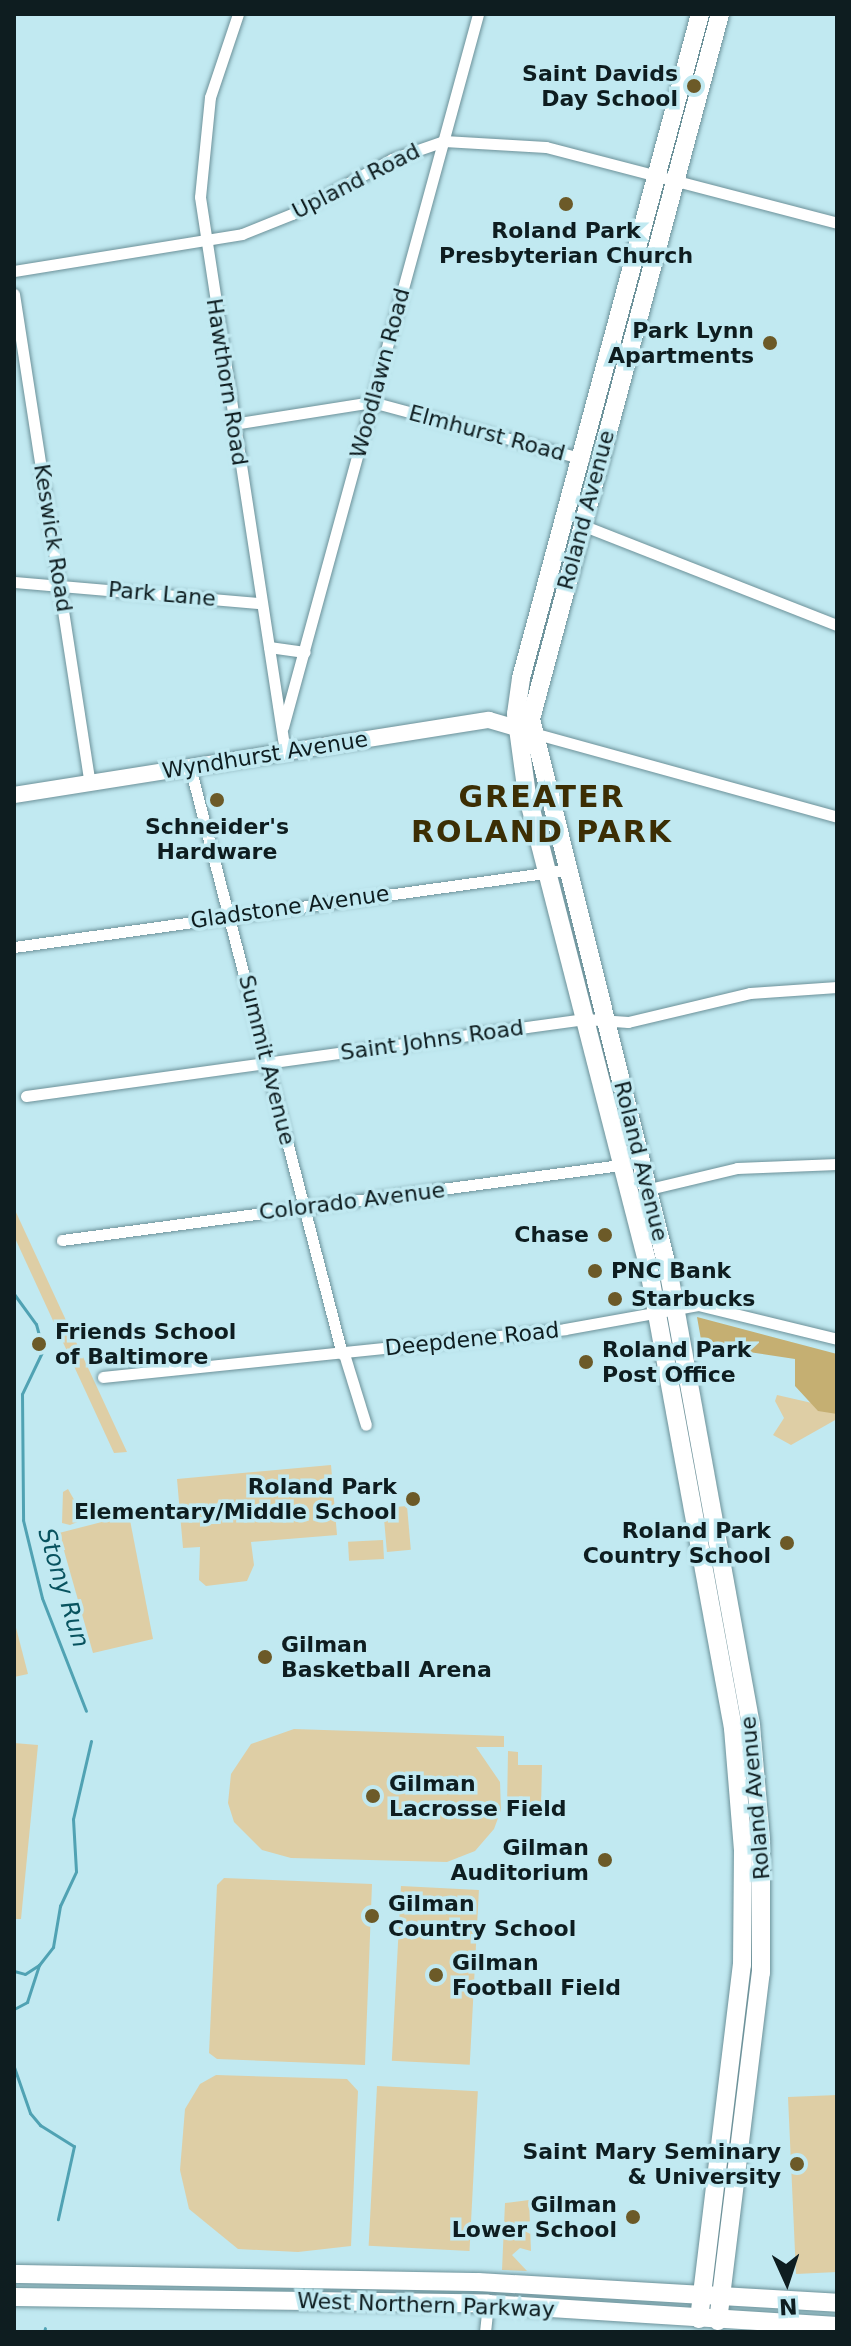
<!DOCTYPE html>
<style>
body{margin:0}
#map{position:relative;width:851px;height:2346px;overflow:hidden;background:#c1e9f1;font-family:"DejaVu Sans",sans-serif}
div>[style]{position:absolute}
.green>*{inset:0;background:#decea5;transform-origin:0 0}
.forest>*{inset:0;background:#c5af72}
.stream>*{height:3px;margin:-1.5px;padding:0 1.5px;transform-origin:1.5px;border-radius:1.5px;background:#50a2b3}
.roads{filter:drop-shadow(0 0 2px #6c9199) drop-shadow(0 0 2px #6c9199)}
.street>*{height:11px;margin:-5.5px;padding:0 5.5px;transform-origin:5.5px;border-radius:5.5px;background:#fff}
.secondary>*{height:16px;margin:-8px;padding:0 8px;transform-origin:8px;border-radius:8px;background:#fff}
.primary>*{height:18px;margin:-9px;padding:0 9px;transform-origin:9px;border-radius:9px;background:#fff}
.dots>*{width:22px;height:22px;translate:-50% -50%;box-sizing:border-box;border:4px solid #c1e9f1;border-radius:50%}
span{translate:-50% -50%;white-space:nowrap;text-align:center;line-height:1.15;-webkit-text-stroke:7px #c1e9f1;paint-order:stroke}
.poi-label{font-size:22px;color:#0e1d20;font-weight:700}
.right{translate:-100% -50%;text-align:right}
.left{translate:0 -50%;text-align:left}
.street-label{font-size:22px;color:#0e1d20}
.water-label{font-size:24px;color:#08535f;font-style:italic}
.district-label{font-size:30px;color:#3c2e04;font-weight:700;letter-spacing:2px}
.frame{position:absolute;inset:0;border:16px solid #0e1d20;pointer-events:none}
.north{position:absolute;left:747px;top:2242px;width:80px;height:80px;-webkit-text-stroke:6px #c1e9f1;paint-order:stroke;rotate:177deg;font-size:22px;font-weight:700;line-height:32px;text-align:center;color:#0e1d20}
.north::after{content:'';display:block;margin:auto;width:28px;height:36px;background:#0e1d20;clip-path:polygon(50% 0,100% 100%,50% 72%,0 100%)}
</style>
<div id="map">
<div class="green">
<i style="clip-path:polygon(14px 1208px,127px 1452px,114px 1453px,14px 1236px)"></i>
<i style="clip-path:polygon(777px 1395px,812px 1403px,837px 1401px,837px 1419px,791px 1445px,773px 1435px,784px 1418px,775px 1401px)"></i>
<i style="clip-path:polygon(331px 1465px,337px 1535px,251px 1542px,254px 1565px,247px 1581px,206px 1586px,199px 1580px,200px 1547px,183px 1548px,177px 1479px)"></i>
<i style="clip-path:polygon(68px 1489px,85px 1519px,70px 1525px,62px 1523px,63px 1492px)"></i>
<i style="left:407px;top:1506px;width:44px;height:24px;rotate:85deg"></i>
<i style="clip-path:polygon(129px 1515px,153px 1639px,93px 1653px,59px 1533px)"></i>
<i style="left:383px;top:1540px;width:19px;height:35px;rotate:87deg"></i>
<i style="clip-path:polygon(14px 1620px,28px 1674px,14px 1677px)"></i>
<i style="clip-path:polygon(294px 1729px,504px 1736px,504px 1747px,476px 1747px,500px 1782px,501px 1810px,494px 1829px,475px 1851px,447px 1862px,291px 1858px,262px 1850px,234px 1822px,228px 1803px,231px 1774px,251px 1744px)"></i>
<i style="clip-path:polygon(14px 1743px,38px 1745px,21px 1919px,14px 1919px)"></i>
<i style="clip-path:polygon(508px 1751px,518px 1752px,518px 1765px,542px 1765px,541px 1809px,507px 1808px)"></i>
<i style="clip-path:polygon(224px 1878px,372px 1884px,365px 2065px,217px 2059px,209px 2053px,217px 1885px)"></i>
<i style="left:401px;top:1886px;width:78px;height:175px;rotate:3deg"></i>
<i style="clip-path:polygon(216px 2075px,347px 2079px,358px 2091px,351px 2246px,298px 2252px,238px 2249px,189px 2209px,180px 2170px,185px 2109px,200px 2084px)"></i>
<i style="left:377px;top:2086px;width:101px;height:160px;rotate:3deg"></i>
<i style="clip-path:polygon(837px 2095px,837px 2272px,796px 2274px,788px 2097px)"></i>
<i style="clip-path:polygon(529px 2200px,531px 2251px,520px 2248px,512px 2255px,527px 2271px,502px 2270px,505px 2203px)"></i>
</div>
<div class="forest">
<i style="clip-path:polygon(697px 1317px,837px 1354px,837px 1414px,818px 1411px,795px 1386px,795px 1359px,702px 1345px)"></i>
</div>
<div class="stream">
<i style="left:14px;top:1294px;width:37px;rotate:54deg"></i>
<i style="left:36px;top:1324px;width:27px;rotate:75deg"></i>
<i style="left:43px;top:1350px;width:49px;rotate:115.5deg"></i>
<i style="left:22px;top:1394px;width:126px;rotate:89.5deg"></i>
<i style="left:23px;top:1520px;width:80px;rotate:76.3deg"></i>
<i style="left:42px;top:1598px;width:121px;rotate:68.7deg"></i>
<i style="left:14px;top:1971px;width:11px;rotate:15deg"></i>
<i style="left:25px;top:1974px;width:17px;rotate:-33deg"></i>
<i style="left:14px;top:2009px;width:15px;rotate:-28deg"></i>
<i style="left:27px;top:2002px;width:39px;rotate:-72deg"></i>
<i style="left:39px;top:1965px;width:23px;rotate:-52deg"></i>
<i style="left:53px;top:1947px;width:42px;rotate:-80.3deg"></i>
<i style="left:60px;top:1906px;width:38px;rotate:-65deg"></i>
<i style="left:76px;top:1871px;width:52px;rotate:-93.3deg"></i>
<i style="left:73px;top:1819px;width:80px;rotate:-77deg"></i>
<i style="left:14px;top:2067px;width:49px;rotate:70.8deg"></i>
<i style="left:30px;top:2113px;width:16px;rotate:50deg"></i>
<i style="left:40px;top:2125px;width:40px;rotate:32deg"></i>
<i style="left:74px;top:2146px;width:75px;rotate:102.4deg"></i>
<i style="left:44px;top:2332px;width:4px;rotate:-76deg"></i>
</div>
<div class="roads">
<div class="street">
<i style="left:238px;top:14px;width:88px;rotate:108.6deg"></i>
<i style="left:210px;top:97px;width:100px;rotate:95.7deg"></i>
<i style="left:200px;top:197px;width:561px;rotate:81.29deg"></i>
<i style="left:14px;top:271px;width:231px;rotate:-9.2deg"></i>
<i style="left:242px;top:234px;width:54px;rotate:-21.8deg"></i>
<i style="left:292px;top:214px;width:114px;rotate:-28.8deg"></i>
<i style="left:392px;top:159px;width:55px;rotate:-19.1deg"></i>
<i style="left:444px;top:141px;width:102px;rotate:3.4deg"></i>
<i style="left:546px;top:147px;width:301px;rotate:14.6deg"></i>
<i style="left:14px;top:294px;width:495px;rotate:81.2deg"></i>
<i style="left:233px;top:424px;width:141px;rotate:-9deg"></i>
<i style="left:372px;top:402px;width:219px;rotate:15.1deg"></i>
<i style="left:579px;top:524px;width:277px;rotate:21.4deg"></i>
<i style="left:14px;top:582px;width:248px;rotate:4.9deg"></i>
<i style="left:269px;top:647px;width:36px;rotate:8deg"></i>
<i style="left:283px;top:727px;width:739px;rotate:-74.7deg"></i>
<i style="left:533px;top:733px;width:315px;rotate:15.4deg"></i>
<i style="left:190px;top:767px;width:606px;rotate:75.48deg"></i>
<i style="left:14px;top:947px;width:557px;rotate:-7.94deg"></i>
<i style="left:26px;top:1096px;width:564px;rotate:-7.84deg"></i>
<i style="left:585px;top:1019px;width:43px;rotate:4deg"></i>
<i style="left:628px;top:1022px;width:125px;rotate:-13.4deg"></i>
<i style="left:750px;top:993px;width:87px;rotate:-3.9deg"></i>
<i style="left:645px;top:1190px;width:95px;rotate:-13.4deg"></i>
<i style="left:737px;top:1168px;width:100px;rotate:-2.3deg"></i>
<i style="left:62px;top:1240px;width:571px;rotate:-7.65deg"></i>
<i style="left:344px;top:1354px;width:74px;rotate:72.8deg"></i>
<i style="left:103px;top:1377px;width:464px;rotate:-5.9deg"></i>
<i style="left:565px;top:1329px;width:135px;rotate:-10.2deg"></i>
<i style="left:698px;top:1305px;width:143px;rotate:13.7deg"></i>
<i style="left:485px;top:2332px;width:28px;rotate:-84deg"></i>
</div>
<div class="secondary">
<i style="left:14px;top:795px;width:481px;rotate:-9deg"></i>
<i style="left:489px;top:720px;width:43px;rotate:16.3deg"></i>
</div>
<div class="primary">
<i style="left:14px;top:2274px;width:464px;rotate:1deg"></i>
<i style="left:478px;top:2282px;width:360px;rotate:3.3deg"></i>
<i style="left:14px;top:2297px;width:474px;rotate:0.8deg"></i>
<i style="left:488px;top:2304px;width:350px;rotate:3.6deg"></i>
<i style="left:699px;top:2319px;width:357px;rotate:-83.1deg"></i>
<i style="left:742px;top:1965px;width:115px;rotate:-89.5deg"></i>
<i style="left:743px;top:1850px;width:122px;rotate:-94.7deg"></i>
<i style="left:733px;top:1728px;width:471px;rotate:-100.4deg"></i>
<i style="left:648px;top:1265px;width:485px;rotate:-104.4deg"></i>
<i style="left:527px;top:795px;width:82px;rotate:-97.7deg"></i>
<i style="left:516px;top:714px;width:36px;rotate:-82deg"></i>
<i style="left:521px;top:678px;width:688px;rotate:-74.91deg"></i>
<i style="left:718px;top:2321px;width:351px;rotate:-83deg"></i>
<i style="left:761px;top:1973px;width:133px;rotate:-90deg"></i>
<i style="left:761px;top:1840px;width:115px;rotate:-95deg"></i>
<i style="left:751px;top:1725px;width:463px;rotate:-100.3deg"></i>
<i style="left:668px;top:1270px;width:568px;rotate:-103.96deg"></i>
<i style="left:531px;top:719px;width:730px;rotate:-74.99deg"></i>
</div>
</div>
<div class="dots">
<i style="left:694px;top:86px;background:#6c5a28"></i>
<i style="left:566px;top:204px;background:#6c5a28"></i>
<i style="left:770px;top:343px;background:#6c5a28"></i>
<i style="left:217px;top:800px;background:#6c5a28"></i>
<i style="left:605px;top:1235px;background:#6c5a28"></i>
<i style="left:595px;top:1271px;background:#6c5a28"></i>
<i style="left:615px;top:1299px;background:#6c5a28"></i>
<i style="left:39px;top:1344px;background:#6c5a28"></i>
<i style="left:586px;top:1362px;background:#6c5a28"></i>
<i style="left:413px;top:1499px;background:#6c5a28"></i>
<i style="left:787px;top:1543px;background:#6c5a28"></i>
<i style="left:265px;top:1657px;background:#6c5a28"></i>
<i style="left:373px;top:1796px;background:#6c5a28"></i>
<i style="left:605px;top:1860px;background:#6c5a28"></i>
<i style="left:372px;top:1916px;background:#6c5a28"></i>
<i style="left:436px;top:1975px;background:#6c5a28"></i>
<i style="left:797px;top:2164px;background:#6c5a28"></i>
<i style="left:633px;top:2217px;background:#6c5a28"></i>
</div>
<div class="poi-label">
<span class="right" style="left:678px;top:86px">Saint Davids<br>Day School</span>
<span style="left:566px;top:243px">Roland Park<br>Presbyterian Church</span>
<span class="right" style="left:754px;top:343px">Park Lynn<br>Apartments</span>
<span style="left:217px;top:839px">Schneider's<br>Hardware</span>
<span class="right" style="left:589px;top:1235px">Chase</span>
<span class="left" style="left:611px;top:1271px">PNC Bank</span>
<span class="left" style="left:631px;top:1299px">Starbucks</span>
<span class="left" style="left:55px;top:1344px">Friends School<br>of Baltimore</span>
<span class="left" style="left:602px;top:1362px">Roland Park<br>Post Office</span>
<span class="right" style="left:397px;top:1499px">Roland Park<br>Elementary/Middle School</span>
<span class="right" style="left:771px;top:1543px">Roland Park<br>Country School</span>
<span class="left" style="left:281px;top:1657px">Gilman<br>Basketball Arena</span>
<span class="left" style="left:389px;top:1796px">Gilman<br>Lacrosse Field</span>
<span class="right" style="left:589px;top:1860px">Gilman<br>Auditorium</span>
<span class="left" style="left:388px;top:1916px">Gilman<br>Country School</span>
<span class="left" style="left:452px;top:1975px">Gilman<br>Football Field</span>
<span class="right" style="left:781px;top:2164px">Saint Mary Seminary<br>&amp; University</span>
<span class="right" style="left:617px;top:2217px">Gilman<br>Lower School</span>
</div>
<div class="street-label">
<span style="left:356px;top:181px;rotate:-27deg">Upland Road</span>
<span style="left:380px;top:373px;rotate:-75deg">Woodlawn Road</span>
<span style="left:227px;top:382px;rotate:81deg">Hawthorn Road</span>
<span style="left:487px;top:433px;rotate:15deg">Elmhurst Road</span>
<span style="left:586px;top:510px;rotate:-75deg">Roland Avenue</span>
<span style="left:53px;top:538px;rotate:81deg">Keswick Road</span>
<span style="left:162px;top:594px;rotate:5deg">Park Lane</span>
<span style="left:265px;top:755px;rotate:-9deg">Wyndhurst Avenue</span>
<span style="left:290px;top:907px;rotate:-8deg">Gladstone Avenue</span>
<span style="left:432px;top:1040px;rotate:-8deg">Saint Johns Road</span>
<span style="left:267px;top:1060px;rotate:76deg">Summit Avenue</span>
<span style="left:641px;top:1161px;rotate:76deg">Roland Avenue</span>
<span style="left:352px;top:1201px;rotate:-7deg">Colorado Avenue</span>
<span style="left:472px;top:1339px;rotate:-6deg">Deepdene Road</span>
<span style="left:755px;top:1798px;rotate:-95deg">Roland Avenue</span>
<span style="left:426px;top:2305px;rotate:2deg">West Northern Parkway</span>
</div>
<div class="water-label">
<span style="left:63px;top:1588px;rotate:73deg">Stony Run</span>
</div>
<div class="district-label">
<span style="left:542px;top:814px">GREATER<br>ROLAND PARK</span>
</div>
<div class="frame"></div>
<div class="north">N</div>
</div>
